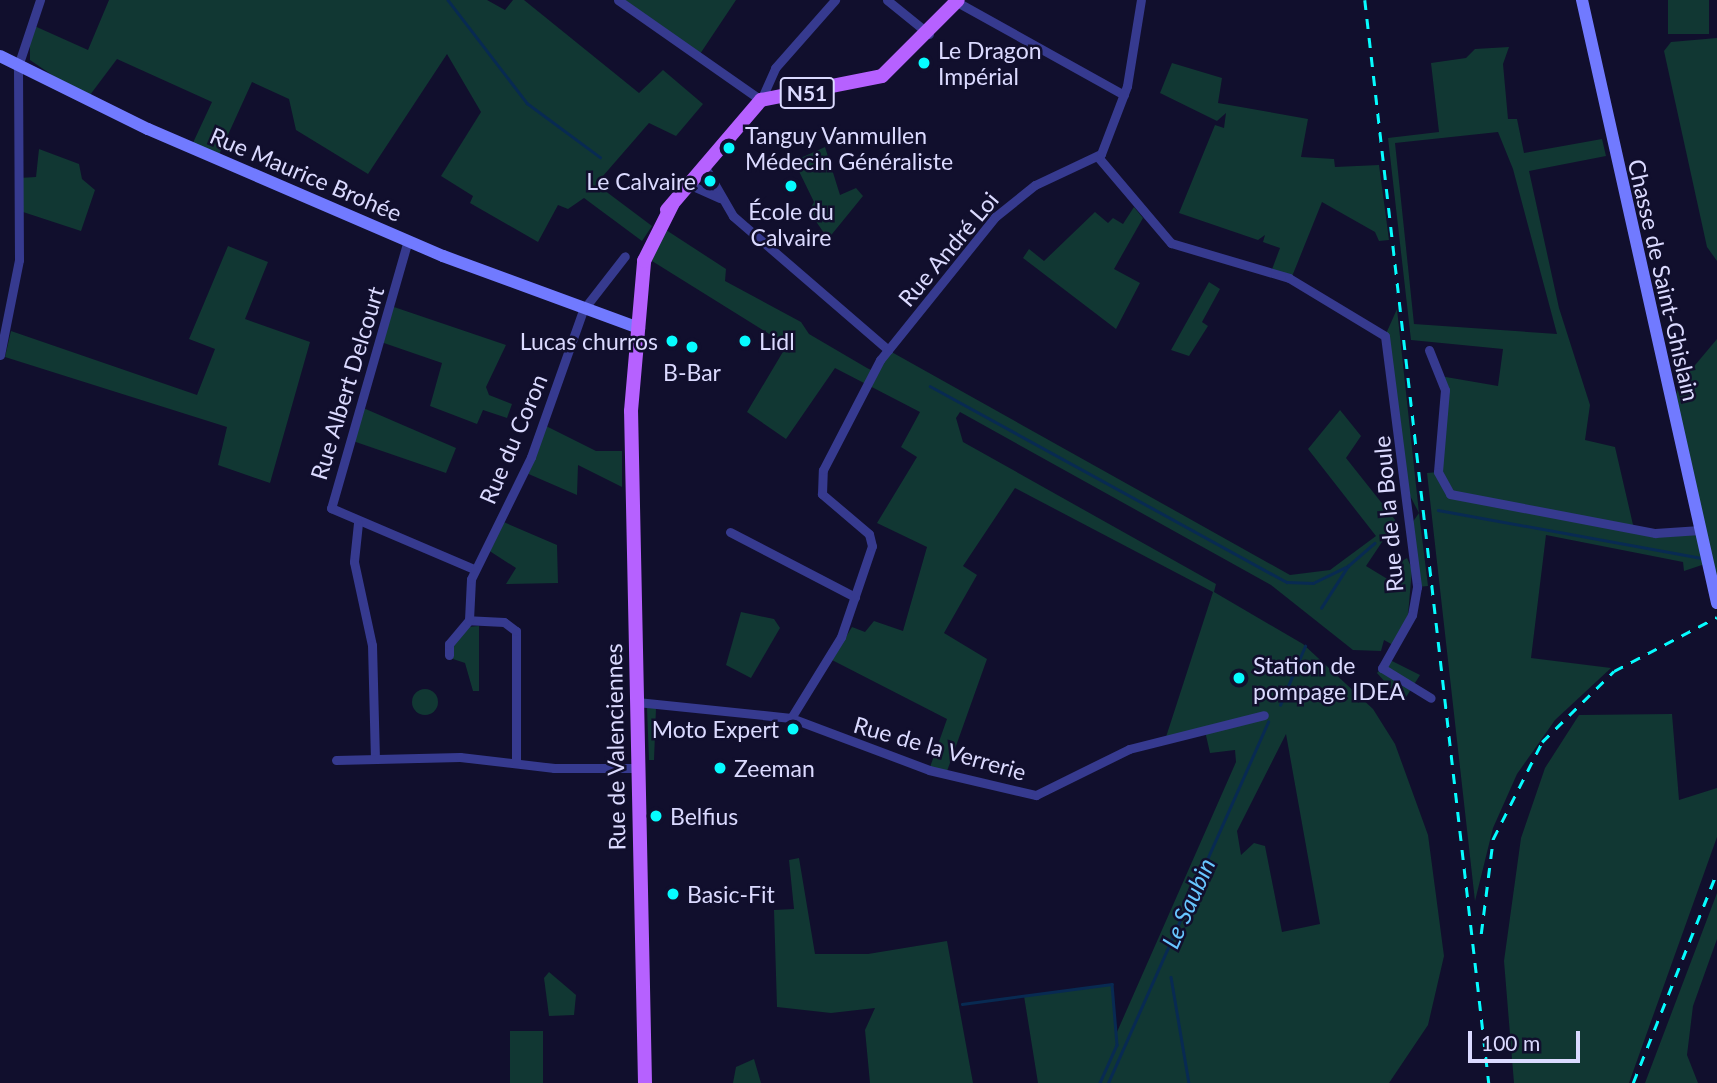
<!DOCTYPE html>
<meta charset="utf-8">
<style>
body{margin:0}
#map{position:relative;width:1717px;height:1083px;overflow:hidden;background:#110f2d;font-family:Lato,sans-serif}
div>[style]{position:absolute}
.green>*{inset:0;background:#113733;transform-origin:0 0}
.round{border-radius:50%}
.stream>*{height:2.5px;margin:-1.25px;padding:0 1.25px;transform-origin:1.25px;border-radius:1.25px;background:#082a52}
.street>*{height:9px;margin:-4.5px;padding:0 4.5px;transform-origin:4.5px;border-radius:4.5px;background:#363a8f}
.secondary>*{height:12px;margin:-6px;padding:0 6px;transform-origin:6px;border-radius:6px;background:#717aff}
.primary>*{height:14px;margin:-7px;padding:0 7px;transform-origin:7px;border-radius:7px;background:#b661ff}
.rail>*{height:2.5px;margin-top:-1.25px;transform-origin:0;background:repeating-linear-gradient(90deg,#06fcff 0 10px,transparent 0 19px)}
.dots>*{width:19px;height:19px;translate:-50% -50%;box-sizing:border-box;border:4px solid #110f2d;border-radius:50%}
span{translate:-50% -50%;white-space:nowrap;text-align:center;line-height:1.15;-webkit-text-stroke:5px #110f2d;paint-order:stroke}
.shield-label span{padding:2px 5px;background:#110f2d;border:2px solid;border-radius:5px;-webkit-text-stroke-width:0}
.shield-label{font-size:21px;color:#dbdaff;font-weight:700}
.poi-label{font-size:23px;color:#dbdaff}
.left{translate:0 -50%;text-align:left}
.right{translate:-100% -50%;text-align:right}
.street-label{font-size:23px;color:#dbdaff}
.water-label{font-size:24px;color:#68c6ff;font-style:italic}
.scale{position:absolute;left:1468px;top:1031px;width:112px;height:32px;box-sizing:border-box;border:4px solid #dbdaff;border-top:0;padding-left:9px;font-size:21px;line-height:24px;white-space:nowrap;color:#dbdaff;-webkit-text-stroke:5px #110f2d;paint-order:stroke}
</style>
<div id="map">
<div class="green">
<i style="clip-path:polygon(109px 0,487px 0,505px 10px,513px 0,524px 0,639px 93px,663px 70px,703px 104px,676px 136px,649px 123px,596px 184px,652px 226px,642px 241px,584px 198px,568px 209px,558px 205px,538px 242px,470px 203px,473px 196px,441px 176px,481px 112px,447px 54px,368px 174px,296px 130px,289px 99px,252px 82px,217px 159px,191px 147px,212px 102px,117px 59px,87px 99px,30px 60px,30px 24px,88px 50px)"></i>
<i style="clip-path:polygon(618px 0,736px 0,700px 54px)"></i>
<i style="left:1668px;top:0;width:41px;height:34px"></i>
<i style="clip-path:polygon(1717px 38px,1717px 261px,1707px 247px,1664px 51px,1671px 42px)"></i>
<i style="clip-path:polygon(evenodd,1509px 47px,1503px 64px,1508px 119px,1517px 119px,1524px 153px,1602px 139px,1606px 156px,1529px 171px,1559px 308px,1590px 405px,1585px 440px,1615px 447px,1634px 529px,1700px 530px,1708px 563px,1684px 571px,1683px 562px,1546px 535px,1531px 658px,1611px 668px,1555px 720px,1517px 774px,1493px 828px,1475px 901px,1427px 473px,1438px 472px,1446px 432px,1440px 376px,1498px 386px,1503px 349px,1411px 340px,1388px 138px,1439px 132px,1431px 63px,1466px 58px,1475px 49px,1509px 47px,1498px 132px,1513px 169px,1557px 334px,1414px 324px,1395px 143px,1498px 132px)"></i>
<i style="clip-path:polygon(1172px 63px,1222px 78px,1218px 103px,1308px 119px,1301px 157px,1334px 159px,1335px 167px,1379px 165px,1389px 240px,1379px 241px,1375px 232px,1322px 202px,1291px 279px,1271px 272px,1280px 248px,1263px 242px,1265px 235px,1258px 240px,1179px 213px,1215px 125px,1224px 128px,1226px 113px,1217px 121px,1160px 93px)"></i>
<i style="clip-path:polygon(825px 147px,840px 195px,856px 188px,863px 196px,828px 239px,809px 211px,814px 202px,794px 161px)"></i>
<i style="clip-path:polygon(39px 149px,79px 164px,82px 179px,95px 190px,81px 231px,20px 211px,19px 178px,36px 177px)"></i>
<i style="clip-path:polygon(1134px 207px,1143px 218px,1114px 269px,1140px 283px,1116px 329px,1023px 258px,1029px 249px,1044px 261px,1095px 212px,1108px 223px,1113px 218px,1123px 224px)"></i>
<i style="clip-path:polygon(evenodd,663px 228px,726px 269px,725px 281px,801px 322px,809px 334px,867px 368px,873px 371px,888px 350px,1290px 575px,1330px 570px,1376px 536px,1308px 449px,1340px 410px,1361px 436px,1346px 458px,1396px 521px,1366px 566px,1394px 583px,1401px 582px,1402px 561px,1407px 558px,1412px 569px,1408px 615px,1393px 645px,1384px 640px,1381px 651px,1353px 650px,1271px 585px,960px 412px,956px 418px,963px 442px,1216px 584px,1214px 592px,1303px 644px,1373px 709px,1395px 744px,1428px 835px,1444px 956px,1428px 1025px,1389px 1083px,1038px 1083px,1024px 996px,1112px 984px,1117px 1032px,1236px 762px,1235px 750px,1210px 753px,1205px 731px,1165px 740px,1213px 592px,1015px 488px,963px 566px,977px 575px,944px 633px,987px 659px,946px 774px,929px 770px,947px 719px,832px 660px,852px 627px,865px 632px,874px 621px,903px 631px,927px 547px,877px 523px,917px 457px,901px 447px,920px 412px,835px 368px,786px 439px,747px 412px,787px 345px,652px 261px,663px 228px,1286px 734px,1320px 924px,1282px 932px,1265px 846px,1254px 843px,1241px 855px,1237px 831px,1286px 734px)"></i>
<i style="clip-path:polygon(228px 246px,268px 262px,245px 319px,310px 342px,270px 483px,218px 465px,227px 427px,5px 357px,11px 331px,197px 395px,215px 349px,189px 339px)"></i>
<i style="clip-path:polygon(1209px 282px,1220px 289px,1202px 322px,1208px 326px,1189px 356px,1171px 350px)"></i>
<i style="clip-path:polygon(391px 306px,506px 345px,486px 387px,489px 395px,512px 404px,507px 418px,483px 410px,477px 424px,430px 406px,442px 363px,381px 342px)"></i>
<i style="clip-path:polygon(1397px 309px,1419px 513px,1428px 586px,1417px 587px,1412px 523px,1419px 513px,1407px 490px,1385px 336px)"></i>
<i style="clip-path:polygon(1717px 339px,1717px 579px,1675px 398px,1680px 383px)"></i>
<i style="clip-path:polygon(361px 407px,456px 448px,446px 473px,350px 440px)"></i>
<i style="clip-path:polygon(544px 425px,596px 451px,622px 451px,622px 487px,578px 465px,577px 495px,524px 472px)"></i>
<i style="clip-path:polygon(499px 520px,557px 545px,558px 583px,506px 584px,516px 568px,485px 548px)"></i>
<i style="clip-path:polygon(741px 612px,774px 619px,780px 628px,751px 678px,726px 665px)"></i>
<i style="clip-path:polygon(479px 626px,479px 691px,473px 691px,465px 663px,453px 659px,453px 642px,466px 627px)"></i>
<i style="clip-path:polygon(1388px 659px,1420px 675px,1403px 702px,1377px 673px)"></i>
<i class="round" style="left:412px;top:689px;width:26px;height:26px"></i>
<i style="clip-path:polygon(647px 708px,656px 708px,654px 760px,649px 760px)"></i>
<i style="clip-path:polygon(1672px 714px,1679px 800px,1717px 788px,1717px 837px,1629px 1083px,1514px 1083px,1504px 961px,1521px 838px,1545px 768px,1579px 715px)"></i>
<i style="clip-path:polygon(799px 858px,815px 954px,868px 954px,947px 941px,973px 1083px,870px 1083px,865px 1030px,875px 1008px,831px 1013px,777px 1007px,774px 910px,794px 909px,789px 860px)"></i>
<i style="clip-path:polygon(1717px 893px,1717px 939px,1693px 1006px,1687px 1055px,1698px 1083px,1645px 1083px)"></i>
<i style="clip-path:polygon(549px 972px,576px 995px,574px 1015px,549px 1016px,544px 978px)"></i>
<i style="left:543px;top:1031px;width:52px;height:33px;rotate:90deg"></i>
<i style="clip-path:polygon(754px 1059px,761px 1083px,733px 1083px,736px 1067px)"></i>
</div>
<div class="stream">
<i style="left:448px;top:0;width:130px;rotate:52.5deg"></i>
<i style="left:527px;top:103px;width:91px;rotate:36.5deg"></i>
<i style="left:930px;top:386px;width:407px;rotate:28.8deg"></i>
<i style="left:1287px;top:582px;width:26px;rotate:2deg"></i>
<i style="left:1313px;top:583px;width:39px;rotate:-26deg"></i>
<i style="left:1438px;top:510px;width:269px;rotate:10.3deg"></i>
<i style="left:1321px;top:608px;width:50px;rotate:-57.3deg"></i>
<i style="left:1348px;top:566px;width:35px;rotate:-41deg"></i>
<i style="left:1280px;top:705px;width:64px;rotate:-67deg"></i>
<i style="left:1171px;top:977px;width:108px;rotate:80.4deg"></i>
<i style="left:962px;top:1004px;width:151px;rotate:-7.6deg"></i>
<i style="left:1112px;top:984px;width:61px;rotate:85.3deg"></i>
<i style="left:1117px;top:1045px;width:42px;rotate:114.1deg"></i>
<i style="left:1108px;top:1083px;width:395px;rotate:-66.1deg"></i>
</div>
<div class="street">
<i style="left:618px;top:0;width:174px;rotate:35deg"></i>
<i style="left:761px;top:100px;width:35px;rotate:-66deg"></i>
<i style="left:775px;top:68px;width:91px;rotate:-48.6deg"></i>
<i style="left:887px;top:0;width:54px;rotate:39deg"></i>
<i style="left:957px;top:2px;width:191px;rotate:29.1deg"></i>
<i style="left:1098px;top:157px;width:113px;rotate:49.7deg"></i>
<i style="left:1171px;top:243px;width:123px;rotate:16.5deg"></i>
<i style="left:1289px;top:278px;width:112px;rotate:31.1deg"></i>
<i style="left:1385px;top:336px;width:253px;rotate:82.7deg"></i>
<i style="left:1417px;top:587px;width:28px;rotate:100deg"></i>
<i style="left:1412px;top:615px;width:61px;rotate:119.5deg"></i>
<i style="left:1382px;top:668px;width:57px;rotate:31.5deg"></i>
<i style="left:703px;top:164px;width:60px;rotate:60deg"></i>
<i style="left:733px;top:216px;width:205px;rotate:40.8deg"></i>
<i style="left:688px;top:184px;width:35px;rotate:24deg"></i>
<i style="left:408px;top:240px;width:279px;rotate:106deg"></i>
<i style="left:331px;top:508px;width:155px;rotate:23.1deg"></i>
<i style="left:1429px;top:350px;width:43px;rotate:68.2deg"></i>
<i style="left:1445px;top:390px;width:82px;rotate:94.9deg"></i>
<i style="left:1438px;top:472px;width:25px;rotate:61deg"></i>
<i style="left:1450px;top:494px;width:209px;rotate:10.8deg"></i>
<i style="left:1655px;top:533px;width:45px;rotate:-3.8deg"></i>
<i style="left:0;top:355px;width:97px;rotate:-78.7deg"></i>
<i style="left:19px;top:260px;width:194px;rotate:-90.3deg"></i>
<i style="left:18px;top:66px;width:70px;rotate:-71.6deg"></i>
<i style="left:358px;top:523px;width:39px;rotate:96deg"></i>
<i style="left:354px;top:562px;width:85px;rotate:77.8deg"></i>
<i style="left:372px;top:645px;width:113px;rotate:88.5deg"></i>
<i style="left:730px;top:532px;width:141px;rotate:27.5deg"></i>
<i style="left:449px;top:655px;width:11px;rotate:-90deg"></i>
<i style="left:449px;top:644px;width:31px;rotate:-50deg"></i>
<i style="left:637px;top:702px;width:155px;rotate:5.9deg"></i>
<i style="left:791px;top:718px;width:147px;rotate:20.6deg"></i>
<i style="left:929px;top:770px;width:110px;rotate:13.2deg"></i>
<i style="left:1036px;top:795px;width:104px;rotate:-26.3deg"></i>
<i style="left:1129px;top:749px;width:139px;rotate:-14.1deg"></i>
<i style="left:791px;top:718px;width:95px;rotate:-58.3deg"></i>
<i style="left:841px;top:637px;width:96px;rotate:-71.2deg"></i>
<i style="left:872px;top:546px;width:12px;rotate:-104deg"></i>
<i style="left:869px;top:534px;width:62px;rotate:-139.6deg"></i>
<i style="left:822px;top:494px;width:24px;rotate:-88deg"></i>
<i style="left:823px;top:470px;width:124px;rotate:-62.6deg"></i>
<i style="left:880px;top:360px;width:184px;rotate:-51.2deg"></i>
<i style="left:995px;top:217px;width:51px;rotate:-38.7deg"></i>
<i style="left:1035px;top:185px;width:73px;rotate:-25.2deg"></i>
<i style="left:1101px;top:154px;width:73px;rotate:-69.1deg"></i>
<i style="left:1127px;top:86px;width:87px;rotate:-80.8deg"></i>
<i style="left:336px;top:760px;width:124px;rotate:-1.4deg"></i>
<i style="left:460px;top:757px;width:95px;rotate:6.7deg"></i>
<i style="left:554px;top:768px;width:84px"></i>
<i style="left:516px;top:762px;width:131px;rotate:-90deg"></i>
<i style="left:516px;top:631px;width:15px;rotate:-143deg"></i>
<i style="left:504px;top:622px;width:35px;rotate:-177deg"></i>
<i style="left:469px;top:620px;width:41px;rotate:-87.2deg"></i>
<i style="left:471px;top:579px;width:136px;rotate:-63.8deg"></i>
<i style="left:531px;top:457px;width:156px;rotate:-70.5deg"></i>
<i style="left:583px;top:310px;width:68px;rotate:-52.1deg"></i>
</div>
<div class="secondary">
<i style="left:1582px;top:0;width:618px;rotate:77.38deg"></i>
<i style="left:0;top:56px;width:165px;rotate:26.3deg"></i>
<i style="left:148px;top:129px;width:321px;rotate:23.3deg"></i>
<i style="left:443px;top:256px;width:209px;rotate:20.2deg"></i>
</div>
<div class="primary">
<i style="left:667px;top:210px;width:145px;rotate:-49.5deg"></i>
<i style="left:761px;top:100px;width:123px;rotate:-11.2deg"></i>
<i style="left:882px;top:76px;width:107px;rotate:-45deg"></i>
<i style="left:645px;top:1083px;width:672px;rotate:-91.19deg"></i>
<i style="left:631px;top:411px;width:151px;rotate:-85deg"></i>
<i style="left:644px;top:261px;width:63px;rotate:-63.4deg"></i>
</div>
<div class="rail">
<i style="left:1365px;top:0;width:1090px;rotate:83.47deg"></i>
<i style="left:1481px;top:934px;width:96px;rotate:-82.8deg"></i>
<i style="left:1493px;top:839px;width:109px;rotate:-63.2deg"></i>
<i style="left:1542px;top:742px;width:101px;rotate:-44.6deg"></i>
<i style="left:1614px;top:671px;width:116px;rotate:-27.7deg"></i>
<i style="left:1633px;top:1083px;width:227px;rotate:-68.3deg"></i>
</div>
<div class="dots">
<i style="left:924px;top:63px;background:#06fcff"></i>
<i style="left:729px;top:148px;background:#06fcff"></i>
<i style="left:710px;top:181px;background:#06fcff"></i>
<i style="left:791px;top:186px;background:#06fcff"></i>
<i style="left:672px;top:341px;background:#06fcff"></i>
<i style="left:745px;top:341px;background:#06fcff"></i>
<i style="left:692px;top:347px;background:#06fcff"></i>
<i style="left:1239px;top:678px;background:#06fcff"></i>
<i style="left:793px;top:729px;background:#06fcff"></i>
<i style="left:720px;top:768px;background:#06fcff"></i>
<i style="left:656px;top:816px;background:#06fcff"></i>
<i style="left:673px;top:894px;background:#06fcff"></i>
</div>
<div class="shield-label">
<span style="left:807px;top:93px">N51</span>
</div>
<div class="poi-label">
<span class="left" style="left:938px;top:63px">Le Dragon<br>Impérial</span>
<span class="left" style="left:745px;top:148px">Tanguy Vanmullen<br>Médecin Généraliste</span>
<span class="right" style="left:696px;top:181px">Le Calvaire</span>
<span style="left:791px;top:224px">École du<br>Calvaire</span>
<span class="right" style="left:658px;top:341px">Lucas churros</span>
<span class="left" style="left:759px;top:341px">Lidl</span>
<span style="left:692px;top:372px">B-Bar</span>
<span class="left" style="left:1253px;top:678px">Station de<br>pompage IDEA</span>
<span class="right" style="left:779px;top:729px">Moto Expert</span>
<span class="left" style="left:734px;top:768px">Zeeman</span>
<span class="left" style="left:670px;top:816px">Belfius</span>
<span class="left" style="left:687px;top:894px">Basic-Fit</span>
</div>
<div class="street-label">
<span style="left:306px;top:174px;rotate:23deg">Rue Maurice Brohée</span>
<span style="left:948px;top:249px;rotate:-50deg">Rue André Loi</span>
<span style="left:1664px;top:280px;rotate:77deg">Chasse de Saint-Ghislain</span>
<span style="left:347px;top:383px;rotate:-73deg">Rue Albert Delcourt</span>
<span style="left:513px;top:439px;rotate:-67deg">Rue du Coron</span>
<span style="left:1388px;top:514px;rotate:-95deg">Rue de la Boule</span>
<span style="left:615px;top:747px;rotate:-91deg">Rue de Valenciennes</span>
<span style="left:940px;top:748px;rotate:16deg">Rue de la Verrerie</span>
</div>
<div class="water-label">
<span style="left:1188px;top:903px;rotate:-66deg">Le Saubin</span>
</div>
<div class="scale">100 m</div>
</div>
